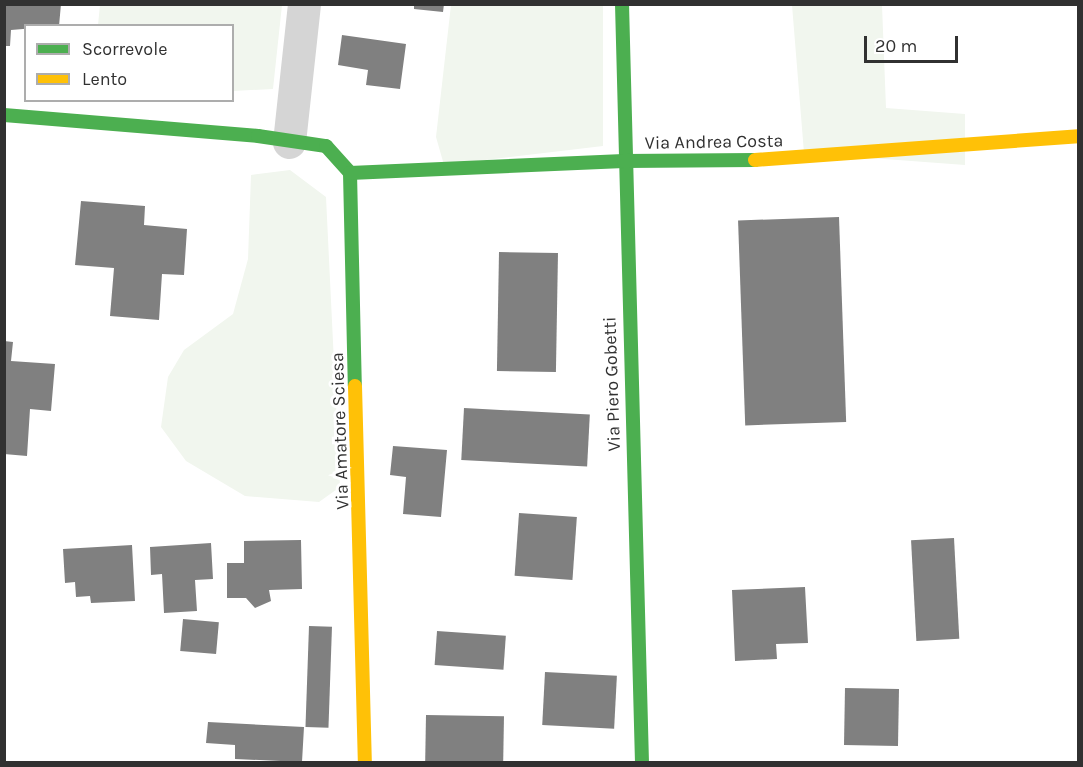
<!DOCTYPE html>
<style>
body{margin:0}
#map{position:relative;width:1083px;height:767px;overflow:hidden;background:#fff;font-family:Karla,sans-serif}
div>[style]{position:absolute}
.green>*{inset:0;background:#f1f6ee}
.building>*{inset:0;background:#808080;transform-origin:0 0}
.street>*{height:33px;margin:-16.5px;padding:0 16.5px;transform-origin:16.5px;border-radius:16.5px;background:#d5d5d5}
.fast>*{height:14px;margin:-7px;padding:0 7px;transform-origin:7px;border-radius:7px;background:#4caf50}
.slow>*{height:14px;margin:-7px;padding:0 7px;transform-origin:7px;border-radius:7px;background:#ffc107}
span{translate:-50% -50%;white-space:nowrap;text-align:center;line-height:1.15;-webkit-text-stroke:6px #fff;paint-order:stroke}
.street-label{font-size:18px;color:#313131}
.frame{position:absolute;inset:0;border:6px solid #313131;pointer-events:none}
.legend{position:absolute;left:24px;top:24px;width:210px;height:78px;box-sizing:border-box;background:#fff;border:2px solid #adadad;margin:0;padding:8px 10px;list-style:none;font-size:18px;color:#313131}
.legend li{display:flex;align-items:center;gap:12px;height:30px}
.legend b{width:30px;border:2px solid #adadad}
.scale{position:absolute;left:864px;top:36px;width:94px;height:27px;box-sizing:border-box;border:3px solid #313131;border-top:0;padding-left:8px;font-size:18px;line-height:21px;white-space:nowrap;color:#313131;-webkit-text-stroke:4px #fff;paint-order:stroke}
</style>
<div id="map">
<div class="green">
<i style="clip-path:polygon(100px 5px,282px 5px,273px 89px,233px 91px,232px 26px,98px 25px)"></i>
<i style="clip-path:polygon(451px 5px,603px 5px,603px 146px,444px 165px,436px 137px)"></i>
<i style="clip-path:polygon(792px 5px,882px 5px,886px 108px,965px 114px,965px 165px,804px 153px)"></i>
<i style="clip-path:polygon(290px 170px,326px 197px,340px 487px,319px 502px,245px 496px,186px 461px,161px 427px,168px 377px,184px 350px,233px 314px,248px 259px,251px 175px)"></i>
</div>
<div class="building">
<i style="clip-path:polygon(4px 4px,61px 4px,59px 26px,11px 30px,10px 46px,4px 46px)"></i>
<i style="clip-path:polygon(414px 4px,444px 4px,443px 12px,414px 9px)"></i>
<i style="clip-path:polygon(342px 35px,406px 44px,400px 89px,366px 85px,368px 70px,338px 65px)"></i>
<i style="clip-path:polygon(81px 201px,145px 206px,144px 225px,187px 229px,184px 275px,162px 274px,159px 320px,110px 316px,114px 268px,75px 265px)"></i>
<i style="left:839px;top:217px;width:205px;height:101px;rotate:88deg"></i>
<i style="left:499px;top:252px;width:59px;height:119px;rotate:1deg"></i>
<i style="clip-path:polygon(4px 341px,13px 342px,11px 361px,55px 364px,51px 411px,30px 409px,27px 456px,4px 454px)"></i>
<i style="left:464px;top:408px;width:126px;height:52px;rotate:3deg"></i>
<i style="clip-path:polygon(393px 446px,447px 450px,441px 517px,403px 514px,406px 477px,390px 475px)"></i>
<i style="left:519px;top:513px;width:58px;height:63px;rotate:4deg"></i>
<i style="left:954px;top:538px;width:101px;height:43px;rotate:87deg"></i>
<i style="clip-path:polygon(301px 540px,302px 589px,269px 590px,271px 601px,255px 608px,246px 598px,227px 598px,227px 563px,244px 563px,244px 541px)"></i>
<i style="clip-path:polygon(211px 543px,213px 579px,195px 580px,197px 611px,164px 613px,162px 574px,151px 575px,150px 547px)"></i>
<i style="clip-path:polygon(132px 545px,135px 601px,91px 603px,90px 596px,76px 597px,75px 582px,65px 583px,63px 549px)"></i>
<i style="clip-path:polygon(805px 587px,808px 643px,776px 644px,777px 659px,735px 661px,732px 590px)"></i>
<i style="left:183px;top:619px;width:36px;height:32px;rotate:5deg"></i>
<i style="left:309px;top:626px;width:23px;height:101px;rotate:2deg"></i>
<i style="left:437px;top:631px;width:69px;height:34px;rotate:4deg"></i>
<i style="left:545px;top:672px;width:72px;height:53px;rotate:3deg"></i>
<i style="left:845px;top:688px;width:54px;height:57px;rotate:1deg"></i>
<i style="left:426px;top:715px;width:78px;height:47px;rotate:1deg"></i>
<i style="clip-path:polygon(208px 722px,304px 727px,302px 762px,235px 759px,235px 745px,206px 743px)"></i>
</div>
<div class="street">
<i style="left:289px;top:142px;width:139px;rotate:-83.8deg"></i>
</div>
<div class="fast">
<i style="left:622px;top:4px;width:758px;rotate:88.49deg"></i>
<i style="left:4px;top:115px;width:255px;rotate:4.7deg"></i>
<i style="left:258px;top:136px;width:69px;rotate:8.4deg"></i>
<i style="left:326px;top:146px;width:36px;rotate:48deg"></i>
<i style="left:350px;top:173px;width:213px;rotate:88.7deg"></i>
<i style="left:350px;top:173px;width:274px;rotate:-2.5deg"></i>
<i style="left:624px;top:161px;width:131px;rotate:-0.4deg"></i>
</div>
<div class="slow">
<i style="left:755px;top:160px;width:324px;rotate:-4.2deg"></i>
<i style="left:355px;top:386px;width:376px;rotate:88.5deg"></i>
</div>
<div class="street-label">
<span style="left:714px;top:142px;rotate:-1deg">Via Andrea Costa</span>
<span style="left:612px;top:384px;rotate:-92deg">Via Piero Gobetti</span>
<span style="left:340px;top:431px;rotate:-92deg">Via Amatore Sciesa</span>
</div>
<div class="frame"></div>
<ul class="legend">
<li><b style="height:8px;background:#4caf50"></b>Scorrevole</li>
<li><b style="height:8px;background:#ffc107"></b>Lento</li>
</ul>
<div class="scale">20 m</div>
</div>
